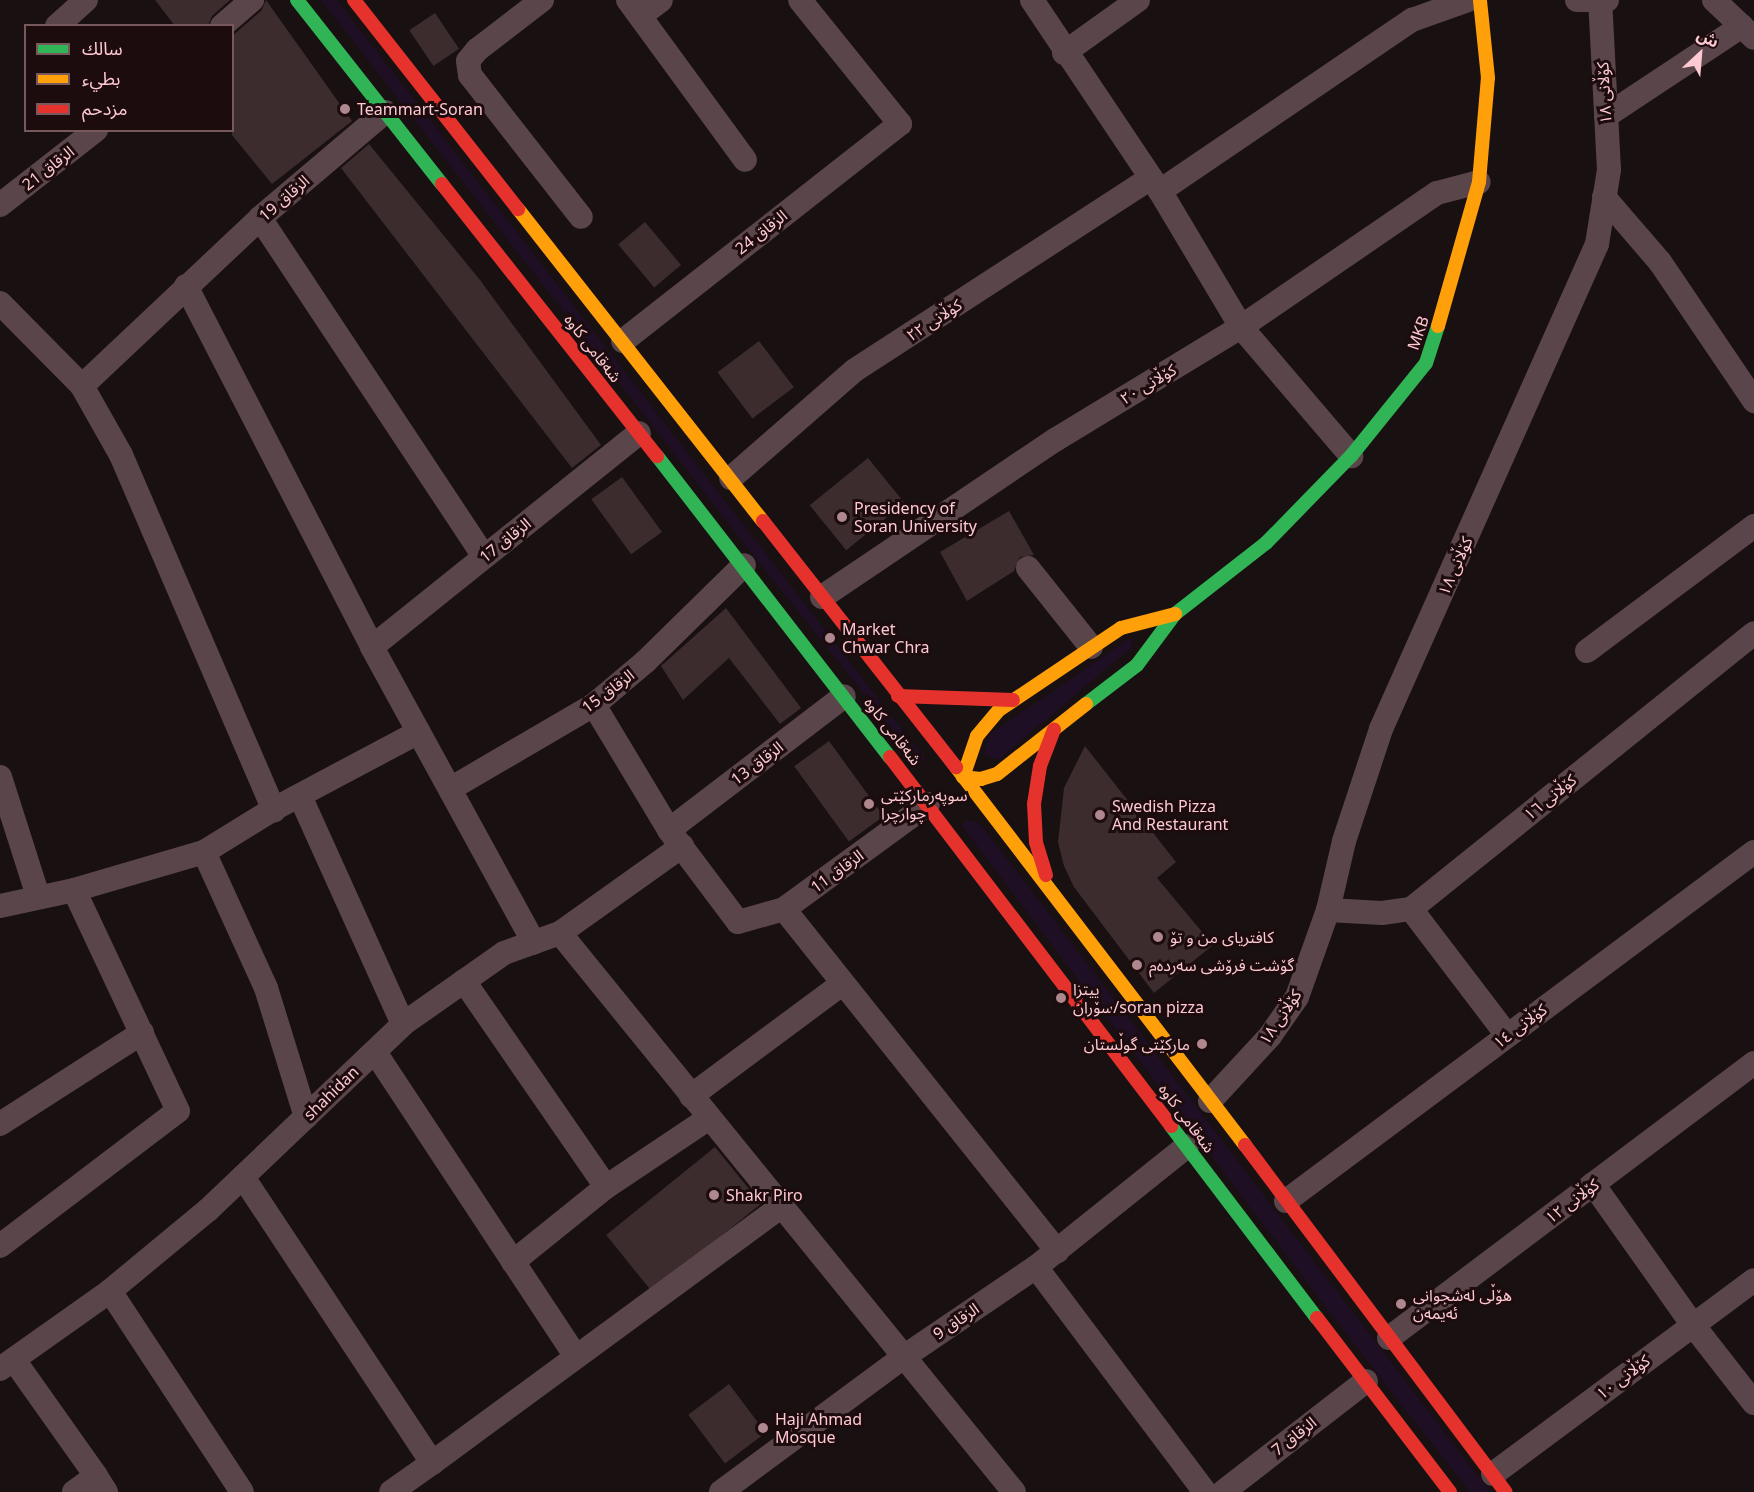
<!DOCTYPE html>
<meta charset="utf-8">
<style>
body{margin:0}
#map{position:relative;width:1754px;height:1492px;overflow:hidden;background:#191011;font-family:"Noto Sans","Noto Sans Arabic",sans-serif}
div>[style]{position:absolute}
.green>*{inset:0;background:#1f0f24}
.building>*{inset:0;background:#3c2c2e;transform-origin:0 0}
.street>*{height:24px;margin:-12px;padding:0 12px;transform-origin:12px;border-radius:12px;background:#5a454a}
.fast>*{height:14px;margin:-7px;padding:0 7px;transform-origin:7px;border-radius:7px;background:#30b455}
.slow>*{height:14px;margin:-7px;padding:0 7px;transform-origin:7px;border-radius:7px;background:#ff9f0a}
.jam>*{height:14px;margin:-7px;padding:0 7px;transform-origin:7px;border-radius:7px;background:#e5322d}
.dots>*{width:16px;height:16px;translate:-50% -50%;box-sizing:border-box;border:3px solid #1d0c0e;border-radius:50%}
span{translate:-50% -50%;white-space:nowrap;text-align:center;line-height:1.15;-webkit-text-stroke:6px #1d0c0e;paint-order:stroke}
.street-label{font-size:16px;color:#fec9d2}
.poi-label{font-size:16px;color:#fec9d2}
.left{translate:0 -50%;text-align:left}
.right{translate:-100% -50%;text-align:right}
.legend{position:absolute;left:24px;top:24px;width:210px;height:108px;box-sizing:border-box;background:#1d0c0e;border:2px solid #77585c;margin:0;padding:8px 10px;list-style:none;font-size:18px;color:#fec9d2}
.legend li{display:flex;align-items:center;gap:12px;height:30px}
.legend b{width:30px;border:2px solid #77585c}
.north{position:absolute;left:1670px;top:24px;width:60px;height:60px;-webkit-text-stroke:4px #1d0c0e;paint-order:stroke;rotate:26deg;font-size:16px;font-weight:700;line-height:24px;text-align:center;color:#fec9d2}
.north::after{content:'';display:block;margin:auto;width:21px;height:27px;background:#fec9d2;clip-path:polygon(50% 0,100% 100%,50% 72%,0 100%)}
</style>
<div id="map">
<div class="green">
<i style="clip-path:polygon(321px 0,337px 0,925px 759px,919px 763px,746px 546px)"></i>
<i style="clip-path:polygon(1132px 637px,1131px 648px,998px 760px,984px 754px,990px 734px)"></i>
<i style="clip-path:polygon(966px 820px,978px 822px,1025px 882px,1490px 1492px,1470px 1492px,1353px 1343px,962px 826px)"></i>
</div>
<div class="building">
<i style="clip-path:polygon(155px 0,230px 0,212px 16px,208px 26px,175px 26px)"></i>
<i style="clip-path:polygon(266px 0,352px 121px,272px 184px,232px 135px,232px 36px,261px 11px)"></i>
<i style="left:435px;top:13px;width:43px;height:31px;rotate:56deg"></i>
<i style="clip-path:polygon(369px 144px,480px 280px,601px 445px,572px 468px,341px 168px)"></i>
<i style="left:645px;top:222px;width:56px;height:35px;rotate:50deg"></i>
<i style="left:759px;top:341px;width:58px;height:52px;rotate:53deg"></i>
<i style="left:868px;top:458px;width:58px;height:75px;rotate:51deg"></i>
<i style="left:622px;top:477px;width:68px;height:38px;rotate:54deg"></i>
<i style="clip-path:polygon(1009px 511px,1034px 555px,1020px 557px,1014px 571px,967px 601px,940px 552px)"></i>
<i style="clip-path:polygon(726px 608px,801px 708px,780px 724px,729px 658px,683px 700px,661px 666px)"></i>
<i style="left:829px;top:741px;width:93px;height:43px;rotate:54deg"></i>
<i style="clip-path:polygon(1085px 746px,1176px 862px,1157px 878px,1213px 945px,1154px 993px,1074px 887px,1064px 866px,1058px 842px,1064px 788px)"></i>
<i style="left:715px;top:1147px;width:73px;height:140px;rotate:51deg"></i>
<i style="left:729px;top:1384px;width:61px;height:51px;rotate:53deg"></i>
</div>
<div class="street">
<i style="left:542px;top:0;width:82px;rotate:142.4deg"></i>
<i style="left:477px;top:50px;width:14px;rotate:129deg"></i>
<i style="left:468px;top:61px;width:14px;rotate:82deg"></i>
<i style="left:470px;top:75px;width:180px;rotate:52deg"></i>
<i style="left:628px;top:0;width:198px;rotate:53.8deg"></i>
<i style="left:1032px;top:0;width:230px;rotate:56.2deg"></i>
<i style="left:1160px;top:191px;width:158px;rotate:59.2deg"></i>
<i style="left:1241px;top:327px;width:170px;rotate:49.5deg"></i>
<i style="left:1577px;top:0;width:30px"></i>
<i style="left:1714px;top:0;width:55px;rotate:43.5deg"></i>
<i style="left:640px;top:16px;width:26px;rotate:-37deg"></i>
<i style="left:57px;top:26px;width:39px;rotate:-42deg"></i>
<i style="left:222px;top:26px;width:40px;rotate:-41deg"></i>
<i style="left:1064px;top:53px;width:91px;rotate:-35.6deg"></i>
<i style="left:1606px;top:116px;width:163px;rotate:-33.5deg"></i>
<i style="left:1160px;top:191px;width:305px;rotate:-34.2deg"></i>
<i style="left:1412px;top:20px;width:59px;rotate:-19.7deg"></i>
<i style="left:1604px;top:197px;width:86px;rotate:49.3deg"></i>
<i style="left:1660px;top:262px;width:168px;rotate:55.9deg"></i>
<i style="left:0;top:205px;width:122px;rotate:-38deg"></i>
<i style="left:260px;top:218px;width:406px;rotate:56.5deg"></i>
<i style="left:186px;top:286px;width:406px;rotate:62.7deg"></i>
<i style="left:372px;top:647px;width:337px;rotate:61.3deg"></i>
<i style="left:0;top:303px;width:117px;rotate:45.3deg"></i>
<i style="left:82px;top:386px;width:79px;rotate:60.5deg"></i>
<i style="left:121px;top:455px;width:387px;rotate:66.7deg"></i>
<i style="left:623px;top:341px;width:352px;rotate:-38.1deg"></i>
<i style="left:900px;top:124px;width:159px;rotate:-128.9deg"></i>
<i style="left:82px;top:386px;width:245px;rotate:-43.3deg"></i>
<i style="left:260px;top:218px;width:164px;rotate:-40.3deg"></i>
<i style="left:731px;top:478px;width:164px;rotate:-41.1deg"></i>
<i style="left:855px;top:370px;width:351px;rotate:-33deg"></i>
<i style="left:1028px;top:568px;width:101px;rotate:51.4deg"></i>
<i style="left:822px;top:597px;width:281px;rotate:-34deg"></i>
<i style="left:1055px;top:440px;width:218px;rotate:-31.3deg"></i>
<i style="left:1241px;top:327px;width:237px;rotate:-34.4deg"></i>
<i style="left:1437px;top:193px;width:43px;rotate:-14.7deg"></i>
<i style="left:372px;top:647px;width:342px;rotate:-38.7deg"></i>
<i style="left:1587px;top:651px;width:209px;rotate:-36.8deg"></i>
<i style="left:594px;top:705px;width:146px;rotate:59deg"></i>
<i style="left:669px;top:830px;width:115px;rotate:53.1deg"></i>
<i style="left:738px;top:922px;width:48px;rotate:-15.8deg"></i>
<i style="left:784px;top:909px;width:178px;rotate:-36.1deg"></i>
<i style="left:0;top:777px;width:125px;rotate:72.3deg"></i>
<i style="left:450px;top:789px;width:167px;rotate:-30.3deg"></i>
<i style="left:594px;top:705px;width:68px;rotate:-40.2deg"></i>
<i style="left:646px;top:661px;width:137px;rotate:-44.4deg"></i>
<i style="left:300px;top:796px;width:250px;rotate:65.7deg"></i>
<i style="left:669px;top:830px;width:220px;rotate:-37.4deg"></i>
<i style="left:204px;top:852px;width:149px;rotate:65.5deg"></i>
<i style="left:266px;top:988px;width:135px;rotate:72.8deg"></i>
<i style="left:0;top:906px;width:76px;rotate:-12.2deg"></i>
<i style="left:74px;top:890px;width:135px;rotate:-16.3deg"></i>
<i style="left:204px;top:852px;width:80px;rotate:-31.7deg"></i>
<i style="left:272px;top:810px;width:166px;rotate:-28deg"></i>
<i style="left:784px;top:909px;width:438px;rotate:51.4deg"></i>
<i style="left:1411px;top:909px;width:158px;rotate:52.7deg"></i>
<i style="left:1328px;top:910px;width:54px;rotate:3.2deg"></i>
<i style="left:1382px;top:913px;width:29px;rotate:-8deg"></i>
<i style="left:1411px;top:909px;width:440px;rotate:-38.8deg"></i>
<i style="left:560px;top:933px;width:720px;rotate:50.92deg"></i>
<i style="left:464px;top:981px;width:250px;rotate:55.4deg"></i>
<i style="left:375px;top:1052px;width:365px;rotate:56.6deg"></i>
<i style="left:691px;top:1096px;width:189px;rotate:-36.6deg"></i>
<i style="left:1210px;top:1101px;width:88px;rotate:-47.3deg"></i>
<i style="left:1270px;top:1036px;width:47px;rotate:-55.3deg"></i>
<i style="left:1297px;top:997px;width:92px;rotate:-70.4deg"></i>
<i style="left:1328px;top:910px;width:71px;rotate:-76.9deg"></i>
<i style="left:1344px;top:841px;width:118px;rotate:-71.7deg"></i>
<i style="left:1381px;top:729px;width:531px;rotate:-65.99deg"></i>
<i style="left:1597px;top:244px;width:75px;rotate:-80.8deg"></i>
<i style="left:1609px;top:170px;width:169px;rotate:-93deg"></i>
<i style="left:0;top:1124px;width:169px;rotate:-32.7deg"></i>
<i style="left:243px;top:1177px;width:343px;rotate:56.5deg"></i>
<i style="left:432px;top:1463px;width:50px;rotate:144.7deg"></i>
<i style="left:1593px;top:1184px;width:173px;rotate:54.7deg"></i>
<i style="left:1693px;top:1325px;width:99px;rotate:52deg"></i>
<i style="left:1286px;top:1201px;width:584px;rotate:-36.71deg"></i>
<i style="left:0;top:1246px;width:223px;rotate:-37.2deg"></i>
<i style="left:178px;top:1111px;width:244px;rotate:-115.2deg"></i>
<i style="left:513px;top:1262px;width:119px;rotate:-38.9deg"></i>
<i style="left:606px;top:1187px;width:124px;rotate:-33.8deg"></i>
<i style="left:1036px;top:1267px;width:281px;rotate:53.1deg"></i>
<i style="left:110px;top:1291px;width:240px;rotate:56.7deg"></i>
<i style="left:1389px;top:1338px;width:457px;rotate:-37deg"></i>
<i style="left:14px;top:1360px;width:142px;rotate:54.7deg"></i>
<i style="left:0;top:1369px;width:135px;rotate:-35.3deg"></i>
<i style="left:110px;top:1291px;width:127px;rotate:-39.6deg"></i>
<i style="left:208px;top:1210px;width:269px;rotate:-43.6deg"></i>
<i style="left:403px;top:1024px;width:123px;rotate:-35.1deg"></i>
<i style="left:504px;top:953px;width:59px;rotate:-19.7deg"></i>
<i style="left:560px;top:933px;width:150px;rotate:-35.5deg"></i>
<i style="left:432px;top:1463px;width:433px;rotate:-36.3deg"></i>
<i style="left:1493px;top:1474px;width:325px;rotate:-36.6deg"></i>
<i style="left:74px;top:1492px;width:27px;rotate:-36deg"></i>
<i style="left:96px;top:1476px;width:19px;rotate:58deg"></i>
<i style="left:721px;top:1492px;width:229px;rotate:-36.5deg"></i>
<i style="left:905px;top:1356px;width:158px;rotate:-34.2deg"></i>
<i style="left:1036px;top:1267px;width:193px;rotate:-38.7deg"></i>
<i style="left:1223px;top:1492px;width:181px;rotate:-37.8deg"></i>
</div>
<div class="fast">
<i style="left:297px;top:0;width:234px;rotate:51.8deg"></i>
<i style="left:657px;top:456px;width:381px;rotate:52.3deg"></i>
<i style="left:1086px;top:704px;width:64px;rotate:-37.4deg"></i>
<i style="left:1137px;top:665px;width:64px;rotate:-53.3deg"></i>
<i style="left:1175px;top:614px;width:115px;rotate:-38deg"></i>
<i style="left:1266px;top:543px;width:122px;rotate:-45.7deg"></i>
<i style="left:1351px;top:456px;width:119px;rotate:-51.1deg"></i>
<i style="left:1426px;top:363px;width:39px;rotate:-72deg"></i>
<i style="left:1171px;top:1126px;width:241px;rotate:52.8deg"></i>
</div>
<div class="slow">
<i style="left:518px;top:209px;width:397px;rotate:51.9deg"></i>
<i style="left:1438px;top:326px;width:150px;rotate:-74.1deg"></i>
<i style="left:1479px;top:182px;width:104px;rotate:-85.1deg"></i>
<i style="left:1488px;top:78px;width:78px;rotate:-95.9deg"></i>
<i style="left:1086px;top:704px;width:113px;rotate:141.8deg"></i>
<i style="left:997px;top:774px;width:17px;rotate:163deg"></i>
<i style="left:981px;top:779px;width:18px;rotate:-174deg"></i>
<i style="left:963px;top:777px;width:43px;rotate:-71.1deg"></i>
<i style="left:977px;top:736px;width:34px;rotate:-50deg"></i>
<i style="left:999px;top:710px;width:147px;rotate:-33.9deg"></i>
<i style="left:1121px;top:628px;width:56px;rotate:-14.5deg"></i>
<i style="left:956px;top:767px;width:476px;rotate:52.6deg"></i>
</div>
<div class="jam">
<i style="left:354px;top:0;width:266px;rotate:51.9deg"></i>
<i style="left:442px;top:184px;width:347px;rotate:51.7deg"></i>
<i style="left:763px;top:521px;width:313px;rotate:51.9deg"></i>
<i style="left:898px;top:696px;width:115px;rotate:2deg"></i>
<i style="left:890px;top:757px;width:464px;rotate:52.7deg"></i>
<i style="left:1046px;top:875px;width:34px;rotate:-107deg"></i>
<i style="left:1036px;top:842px;width:38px;rotate:-93deg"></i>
<i style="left:1034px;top:804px;width:38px;rotate:-81deg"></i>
<i style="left:1040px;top:766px;width:39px;rotate:-69deg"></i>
<i style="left:1245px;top:1145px;width:434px;rotate:53.1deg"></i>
<i style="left:1317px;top:1318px;width:219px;rotate:52.6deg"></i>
</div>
<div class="dots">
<i style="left:345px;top:109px;background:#ae888e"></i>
<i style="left:842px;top:517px;background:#ae888e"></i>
<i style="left:830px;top:638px;background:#ae888e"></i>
<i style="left:869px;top:804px;background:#ae888e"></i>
<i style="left:1100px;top:815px;background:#ae888e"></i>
<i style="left:1158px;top:937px;background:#ae888e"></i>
<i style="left:1137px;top:965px;background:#ae888e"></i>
<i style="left:1061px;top:998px;background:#ae888e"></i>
<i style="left:1202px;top:1044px;background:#ae888e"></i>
<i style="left:714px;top:1195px;background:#ae888e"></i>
<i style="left:1401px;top:1304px;background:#ae888e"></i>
<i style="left:763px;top:1428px;background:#ae888e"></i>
</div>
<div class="street-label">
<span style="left:1604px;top:93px;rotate:-93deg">کۆڵانی ١٨</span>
<span style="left:48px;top:168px;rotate:-38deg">الزقاق 21</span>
<span style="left:284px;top:198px;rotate:-41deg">الزقاق 19</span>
<span style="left:761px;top:232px;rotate:-38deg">الزقاق 24</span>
<span style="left:934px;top:320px;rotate:-33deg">کۆڵانی ٢٢</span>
<span style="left:1418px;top:333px;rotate:-71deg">MKB</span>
<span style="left:593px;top:348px;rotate:52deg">شەقامی کاوە</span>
<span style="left:1148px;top:384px;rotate:-31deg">کۆڵانی ٢٠</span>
<span style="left:505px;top:540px;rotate:-39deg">الزقاق 17</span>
<span style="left:1455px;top:566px;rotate:-66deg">کۆڵانی ١٨</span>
<span style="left:608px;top:691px;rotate:-37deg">الزقاق 15</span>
<span style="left:893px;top:731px;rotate:52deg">شەقامی کاوە</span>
<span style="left:757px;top:763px;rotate:-37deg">الزقاق 13</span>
<span style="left:1550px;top:797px;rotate:-39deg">کۆڵانی ١٦</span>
<span style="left:837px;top:871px;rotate:-36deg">الزقاق 11</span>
<span style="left:1280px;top:1017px;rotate:-56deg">کۆڵانی ١٨</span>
<span style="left:1520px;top:1026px;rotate:-37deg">کۆڵانی ١٤</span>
<span style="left:331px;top:1093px;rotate:-44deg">shahidan</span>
<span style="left:1187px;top:1118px;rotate:53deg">شەقامی کاوە</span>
<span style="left:1572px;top:1201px;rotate:-37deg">کۆڵانی ١٢</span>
<span style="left:956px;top:1321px;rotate:-34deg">الزقاق 9</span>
<span style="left:1623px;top:1377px;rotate:-37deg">کۆڵانی ١٠</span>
<span style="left:1294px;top:1436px;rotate:-38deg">الزقاق 7</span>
</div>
<div class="poi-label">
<span class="left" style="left:357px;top:109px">Teammart-Soran</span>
<span class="left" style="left:854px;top:517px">Presidency of<br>Soran University</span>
<span class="left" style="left:842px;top:638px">Market<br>Chwar Chra</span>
<span class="left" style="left:881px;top:804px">سوپەرمارکێتی<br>چوارچرا</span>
<span class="left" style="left:1112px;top:815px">Swedish Pizza<br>And Restaurant</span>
<span class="left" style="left:1170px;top:937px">کافتریای من و تۆ</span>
<span class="left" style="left:1149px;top:965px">گۆشت فرۆشی سەردەم</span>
<span class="left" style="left:1073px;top:998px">پیتزا<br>سۆران/soran pizza</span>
<span class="right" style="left:1190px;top:1044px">مارکێتی گوڵستان</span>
<span class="left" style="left:726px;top:1195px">Shakr Piro</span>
<span class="left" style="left:1413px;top:1304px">هۆڵی لەشجوانی<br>ئەیمەن</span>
<span class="left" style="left:775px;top:1428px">Haji Ahmad<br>Mosque</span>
</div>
<ul class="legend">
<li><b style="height:8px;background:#30b455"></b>سالك</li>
<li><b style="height:8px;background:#ff9f0a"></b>بطيء</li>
<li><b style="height:8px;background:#e5322d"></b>مزدحم</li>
</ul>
<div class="north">ش</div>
</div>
